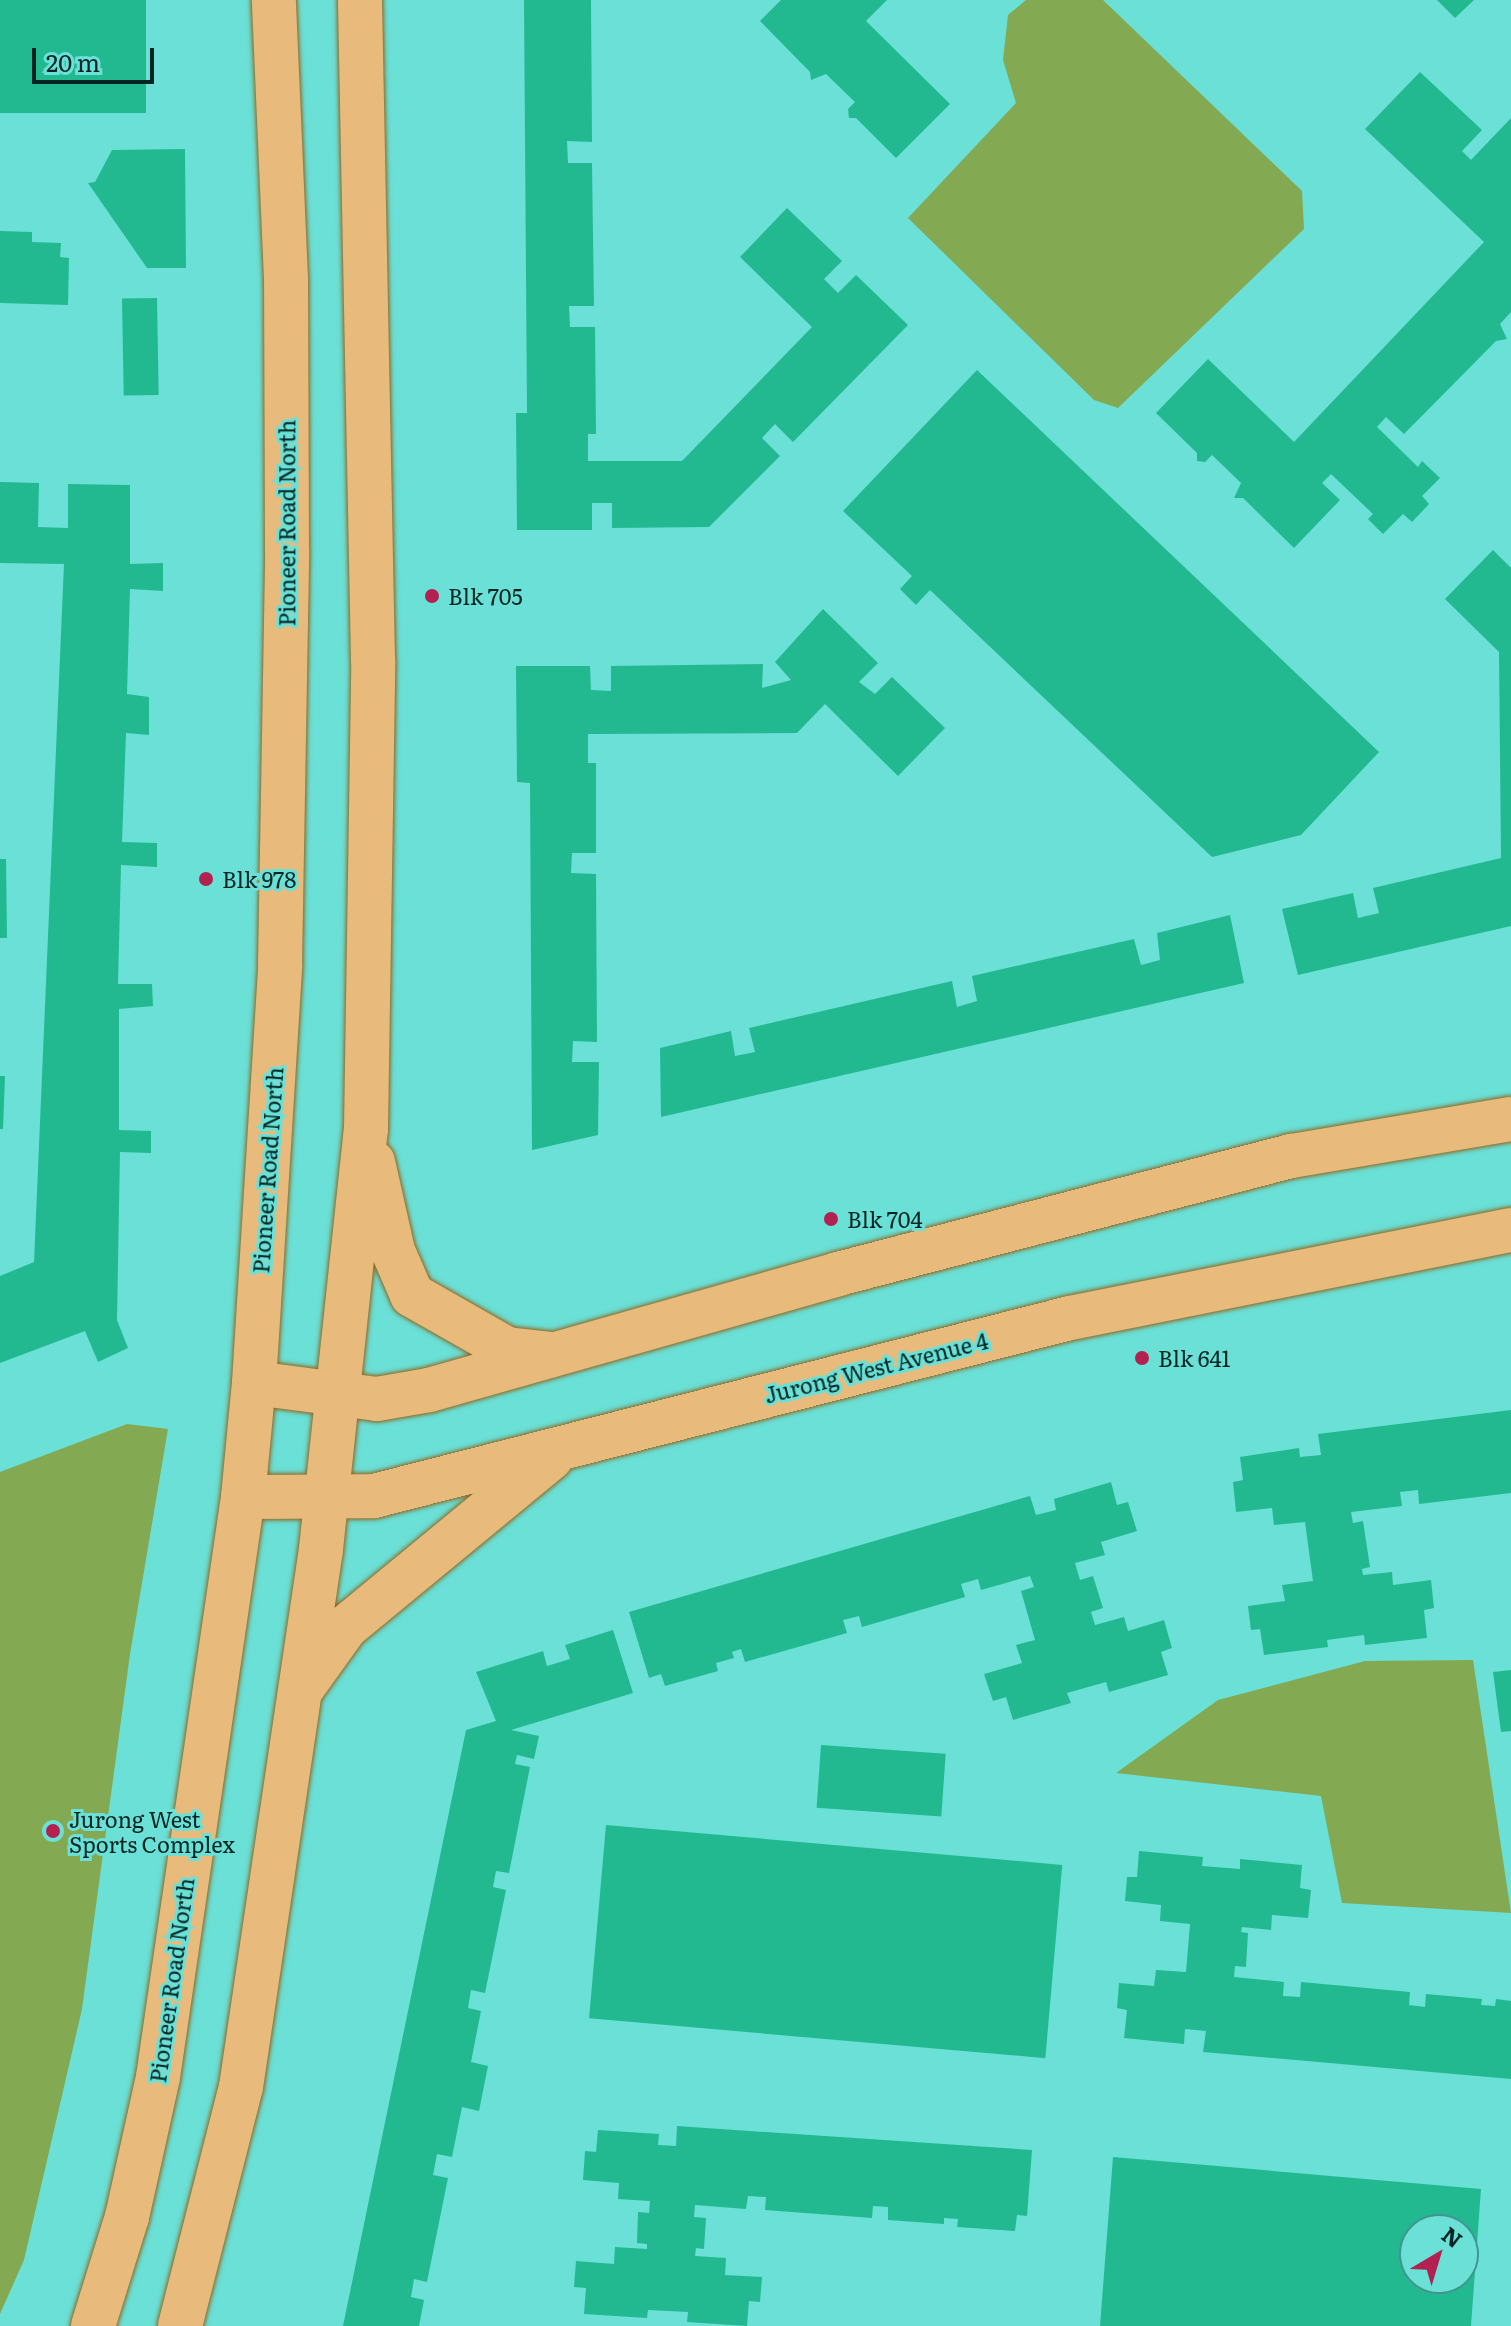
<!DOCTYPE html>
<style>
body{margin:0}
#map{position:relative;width:1511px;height:2326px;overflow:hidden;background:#6ae0d7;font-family:Literata,serif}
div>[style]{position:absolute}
.green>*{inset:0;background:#83a952}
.building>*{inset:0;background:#23b990;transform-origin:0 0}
.roads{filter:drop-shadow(0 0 2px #8d6923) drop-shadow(0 0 2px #8d6923)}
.major>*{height:44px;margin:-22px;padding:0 22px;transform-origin:22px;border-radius:22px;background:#e8bb7c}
.dots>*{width:22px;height:22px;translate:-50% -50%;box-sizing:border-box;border:4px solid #6ae0d7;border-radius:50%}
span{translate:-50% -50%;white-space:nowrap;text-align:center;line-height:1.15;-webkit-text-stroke:6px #6ae0d7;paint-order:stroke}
.street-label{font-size:22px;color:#002522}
.poi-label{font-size:22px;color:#002522}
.left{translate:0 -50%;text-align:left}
.north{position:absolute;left:1399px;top:2214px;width:80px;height:80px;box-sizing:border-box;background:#6ae0d7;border:2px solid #40958f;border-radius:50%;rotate:38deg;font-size:22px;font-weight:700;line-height:32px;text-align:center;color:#002522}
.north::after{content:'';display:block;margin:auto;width:28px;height:36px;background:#b2214f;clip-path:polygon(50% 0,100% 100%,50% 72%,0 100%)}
.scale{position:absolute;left:32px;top:48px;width:122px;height:36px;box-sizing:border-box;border:4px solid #002522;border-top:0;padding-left:10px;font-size:24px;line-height:28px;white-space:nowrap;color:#002522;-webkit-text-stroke:6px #6ae0d7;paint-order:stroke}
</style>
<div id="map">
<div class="green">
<i style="clip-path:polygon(1026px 0,1103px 0,1302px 191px,1304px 229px,1118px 408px,1094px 400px,908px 218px,1016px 103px,1003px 60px,1008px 15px)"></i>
<i style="clip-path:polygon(127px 1424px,168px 1429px,130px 1654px,82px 2009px,24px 2260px,0 2314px,0 1472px)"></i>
<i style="clip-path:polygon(1473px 1660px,1511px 1913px,1342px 1903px,1321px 1796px,1116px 1773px,1218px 1700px,1365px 1661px)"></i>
</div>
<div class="building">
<i style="left:0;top:0;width:146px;height:113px"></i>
<i style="clip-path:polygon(524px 0,591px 0,592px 142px,567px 141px,568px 163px,592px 163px,594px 306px,569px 306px,570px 327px,595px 327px,596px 434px,588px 434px,588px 461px,682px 461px,812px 327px,740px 257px,787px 208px,842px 261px,824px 279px,838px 293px,856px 275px,908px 325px,793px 442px,775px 424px,762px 438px,780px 456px,709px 527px,612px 528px,612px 503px,592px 503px,592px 530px,517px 530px,516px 413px,527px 413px)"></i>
<i style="clip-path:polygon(781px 0,887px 0,866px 21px,950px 104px,896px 158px,856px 118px,849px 118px,848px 109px,855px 102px,826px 74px,811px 80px,810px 72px,760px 21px)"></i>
<i style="clip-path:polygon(1437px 0,1474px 0,1455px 18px)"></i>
<i style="clip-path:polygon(1420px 72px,1482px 130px,1462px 151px,1471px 160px,1511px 118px,1511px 312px,1500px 324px,1507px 339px,1496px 341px,1404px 434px,1386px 417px,1377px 427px,1418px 467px,1422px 461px,1440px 478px,1422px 496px,1429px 504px,1412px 522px,1403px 514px,1383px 534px,1368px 519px,1373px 514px,1331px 474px,1322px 483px,1340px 500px,1294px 548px,1243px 498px,1234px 498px,1241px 483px,1212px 455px,1205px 462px,1197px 461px,1197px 453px,1156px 413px,1208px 359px,1294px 442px,1484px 242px,1365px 129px)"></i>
<i style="clip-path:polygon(185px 149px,186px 268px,147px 268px,88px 183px,95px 182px,112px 150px)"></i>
<i style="clip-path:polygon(0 231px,32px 232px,32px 242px,61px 243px,60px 257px,69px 258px,68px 305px,0 303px)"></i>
<i style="left:157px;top:298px;width:97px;height:35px;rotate:89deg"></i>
<i style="clip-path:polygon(977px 370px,1379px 752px,1301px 835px,1212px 857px,930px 590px,916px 605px,900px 589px,912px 576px,843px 511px)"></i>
<i style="clip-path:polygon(0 482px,39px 483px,38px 527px,68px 528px,68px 484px,130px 485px,130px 564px,163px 563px,163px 591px,130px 589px,127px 694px,149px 697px,149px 735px,126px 733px,122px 842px,157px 843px,157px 867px,121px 865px,118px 984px,152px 984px,153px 1006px,119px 1009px,119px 1130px,151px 1131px,151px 1153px,120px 1152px,117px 1320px,128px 1348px,98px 1362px,85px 1331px,0 1363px,0 1276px,34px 1262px,64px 564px,0 563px)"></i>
<i style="clip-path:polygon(1493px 550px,1511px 568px,1511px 926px,1298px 975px,1282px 909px,1353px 893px,1358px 918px,1379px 913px,1373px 888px,1501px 858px,1499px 652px,1445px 599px)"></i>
<i style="clip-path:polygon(823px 609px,878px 663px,859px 682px,875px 694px,892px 677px,945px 728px,898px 776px,825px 704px,797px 733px,588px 734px,588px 763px,596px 763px,596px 853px,572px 853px,571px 873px,596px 874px,597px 1042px,573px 1041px,572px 1062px,599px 1062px,598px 1135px,532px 1150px,530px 783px,517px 782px,516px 666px,590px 666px,591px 690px,611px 691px,611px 666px,763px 664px,762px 688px,791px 680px,775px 662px)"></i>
<i style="clip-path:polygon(0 859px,6px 859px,7px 938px,0 938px)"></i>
<i style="clip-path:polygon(1230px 915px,1244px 983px,661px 1117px,660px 1048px,731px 1031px,735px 1056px,755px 1052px,749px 1028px,952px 981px,957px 1007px,977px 1001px,972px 976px,1134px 939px,1141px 965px,1160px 960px,1157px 933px)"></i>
<i style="clip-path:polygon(0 1076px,5px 1076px,3px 1129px,0 1129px)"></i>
<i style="clip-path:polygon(1511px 1410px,1511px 1493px,1419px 1504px,1418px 1490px,1400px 1492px,1402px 1506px,1351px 1512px,1353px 1523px,1363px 1521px,1370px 1567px,1362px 1569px,1363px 1575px,1392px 1572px,1393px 1585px,1431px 1580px,1434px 1608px,1424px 1610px,1427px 1638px,1365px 1645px,1364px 1635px,1327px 1640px,1328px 1647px,1264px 1655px,1260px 1629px,1251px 1630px,1248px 1606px,1285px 1601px,1282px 1585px,1313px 1581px,1305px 1522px,1274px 1525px,1272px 1508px,1236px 1512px,1233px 1482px,1243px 1480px,1240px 1457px,1299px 1448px,1300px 1457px,1321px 1455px,1318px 1434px)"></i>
<i style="clip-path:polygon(1111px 1482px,1117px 1505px,1128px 1502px,1137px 1531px,1101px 1542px,1105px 1555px,1075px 1563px,1080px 1580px,1093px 1576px,1103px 1608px,1091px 1612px,1095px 1625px,1124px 1617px,1128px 1631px,1164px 1620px,1172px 1648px,1161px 1652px,1168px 1675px,1109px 1692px,1106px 1682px,1067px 1693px,1071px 1703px,1013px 1720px,1006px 1697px,993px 1701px,984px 1674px,1022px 1663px,1016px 1645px,1035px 1640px,1021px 1591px,1034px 1587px,1030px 1576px,981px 1590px,978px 1579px,961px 1584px,965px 1597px,862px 1627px,859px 1616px,843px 1620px,847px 1633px,745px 1662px,741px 1649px,732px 1652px,734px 1658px,716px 1663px,718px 1671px,665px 1686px,661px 1674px,649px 1678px,629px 1612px,1030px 1496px,1036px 1515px,1056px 1510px,1054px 1499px)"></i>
<i style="clip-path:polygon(613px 1630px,633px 1693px,511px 1730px,539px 1736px,534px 1759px,517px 1755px,515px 1764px,530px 1767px,509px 1873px,496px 1871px,493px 1887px,506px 1890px,485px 1993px,471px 1990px,468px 2008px,481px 2011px,471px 2062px,488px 2066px,479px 2111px,462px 2107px,452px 2157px,437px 2154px,433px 2175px,448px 2178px,427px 2282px,414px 2279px,411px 2297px,424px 2300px,419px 2326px,343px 2326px,466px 1730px,496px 1721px,476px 1672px,543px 1651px,547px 1666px,570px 1659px,565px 1645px)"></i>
<i style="clip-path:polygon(1511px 1670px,1511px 1731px,1501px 1732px,1493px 1672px)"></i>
<i style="left:821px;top:1745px;width:125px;height:63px;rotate:4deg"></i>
<i style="left:606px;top:1825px;width:458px;height:194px;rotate:5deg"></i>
<i style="clip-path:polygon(1139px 1851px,1203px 1857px,1202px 1866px,1240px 1869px,1240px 1859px,1302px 1865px,1300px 1888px,1311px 1890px,1308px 1918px,1272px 1915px,1271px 1930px,1242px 1927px,1241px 1932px,1248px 1933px,1246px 1967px,1235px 1966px,1234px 1977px,1284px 1982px,1283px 1996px,1300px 1997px,1301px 1982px,1410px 1992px,1409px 2005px,1425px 2007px,1426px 1994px,1482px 1999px,1481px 2005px,1495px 2006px,1496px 1999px,1511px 2001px,1511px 2079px,1203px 2052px,1206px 2031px,1185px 2029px,1184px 2044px,1124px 2038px,1127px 2010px,1117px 2008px,1119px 1983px,1154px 1986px,1156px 1970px,1186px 1972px,1190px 1924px,1160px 1921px,1161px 1905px,1125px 1901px,1127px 1877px,1137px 1877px)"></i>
<i style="clip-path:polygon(677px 2126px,1032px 2150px,1027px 2216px,1017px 2215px,1015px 2231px,957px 2227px,958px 2219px,944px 2218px,944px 2224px,888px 2220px,888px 2207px,873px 2206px,872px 2218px,765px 2210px,766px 2197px,748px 2196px,746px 2209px,695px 2205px,694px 2217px,706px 2218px,704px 2249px,696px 2248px,695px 2256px,726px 2258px,725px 2275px,762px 2277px,760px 2302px,749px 2301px,747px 2326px,687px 2322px,688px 2312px,648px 2310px,647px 2318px,584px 2314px,586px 2288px,574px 2287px,576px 2261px,614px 2264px,615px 2247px,647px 2249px,647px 2244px,637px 2243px,638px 2212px,649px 2213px,650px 2201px,618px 2199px,619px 2183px,583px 2180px,585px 2151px,596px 2152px,598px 2130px,659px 2134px,658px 2145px,676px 2146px)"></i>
<i style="clip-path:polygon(evenodd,1113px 2157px,1481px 2189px,1471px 2326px,1100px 2326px,1113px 2157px,1415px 2230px,1463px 2230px,1463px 2278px,1415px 2278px,1415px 2230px)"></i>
</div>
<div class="roads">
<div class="major">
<i style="left:373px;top:1162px;width:91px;rotate:77.3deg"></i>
<i style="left:393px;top:1251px;width:48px;rotate:66.6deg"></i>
<i style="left:412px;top:1295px;width:109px;rotate:29.6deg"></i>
<i style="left:507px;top:1349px;width:43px;rotate:6.6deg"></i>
<i style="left:254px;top:1383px;width:124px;rotate:7.4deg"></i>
<i style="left:377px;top:1399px;width:53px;rotate:-9.8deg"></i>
<i style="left:429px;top:1390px;width:425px;rotate:-15.8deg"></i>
<i style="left:838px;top:1274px;width:469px;rotate:-14.6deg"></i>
<i style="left:1292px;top:1156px;width:222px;rotate:-9.6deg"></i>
<i style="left:243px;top:1497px;width:131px;rotate:-0.4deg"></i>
<i style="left:374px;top:1496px;width:718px;rotate:-14.35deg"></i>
<i style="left:1070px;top:1318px;width:450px;rotate:-11.3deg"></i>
<i style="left:303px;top:1687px;width:74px;rotate:-54.4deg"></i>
<i style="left:346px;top:1627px;width:266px;rotate:-39.5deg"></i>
<i style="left:93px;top:2326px;width:114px;rotate:-72.7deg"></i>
<i style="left:127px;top:2217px;width:143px;rotate:-77.5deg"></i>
<i style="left:158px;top:2077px;width:586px;rotate:-81.66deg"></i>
<i style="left:243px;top:1497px;width:115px;rotate:-84.5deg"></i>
<i style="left:254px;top:1383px;width:419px;rotate:-86.4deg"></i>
<i style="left:280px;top:965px;width:414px;rotate:-89deg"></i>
<i style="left:287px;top:551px;width:272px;rotate:-90.2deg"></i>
<i style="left:286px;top:279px;width:279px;rotate:-92.5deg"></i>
<i style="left:180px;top:2326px;width:247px;rotate:-75.7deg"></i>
<i style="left:241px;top:2087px;width:544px;rotate:-81.54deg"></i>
<i style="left:321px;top:1549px;width:422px;rotate:-83.9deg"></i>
<i style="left:366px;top:1129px;width:468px;rotate:-89.1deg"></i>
<i style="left:373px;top:661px;width:661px;rotate:-91.13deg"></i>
</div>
</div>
<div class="dots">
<i style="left:432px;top:596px;background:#b2214f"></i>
<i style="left:206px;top:879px;background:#b2214f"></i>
<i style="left:831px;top:1219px;background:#b2214f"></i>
<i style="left:1142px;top:1358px;background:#b2214f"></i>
<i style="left:53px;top:1831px;background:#b2214f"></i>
</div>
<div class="street-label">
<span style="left:286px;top:523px;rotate:-90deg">Pioneer Road North</span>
<span style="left:267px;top:1170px;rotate:-86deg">Pioneer Road North</span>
<span style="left:876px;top:1367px;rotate:-14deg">Jurong West Avenue 4</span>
<span style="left:171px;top:1980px;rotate:-82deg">Pioneer Road North</span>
</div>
<div class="poi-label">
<span class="left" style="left:448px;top:596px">Blk 705</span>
<span class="left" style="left:222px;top:879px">Blk 978</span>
<span class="left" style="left:847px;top:1219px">Blk 704</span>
<span class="left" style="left:1158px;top:1358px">Blk 641</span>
<span class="left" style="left:69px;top:1831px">Jurong West<br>Sports Complex</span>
</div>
<div class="north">N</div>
<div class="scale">20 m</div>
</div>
